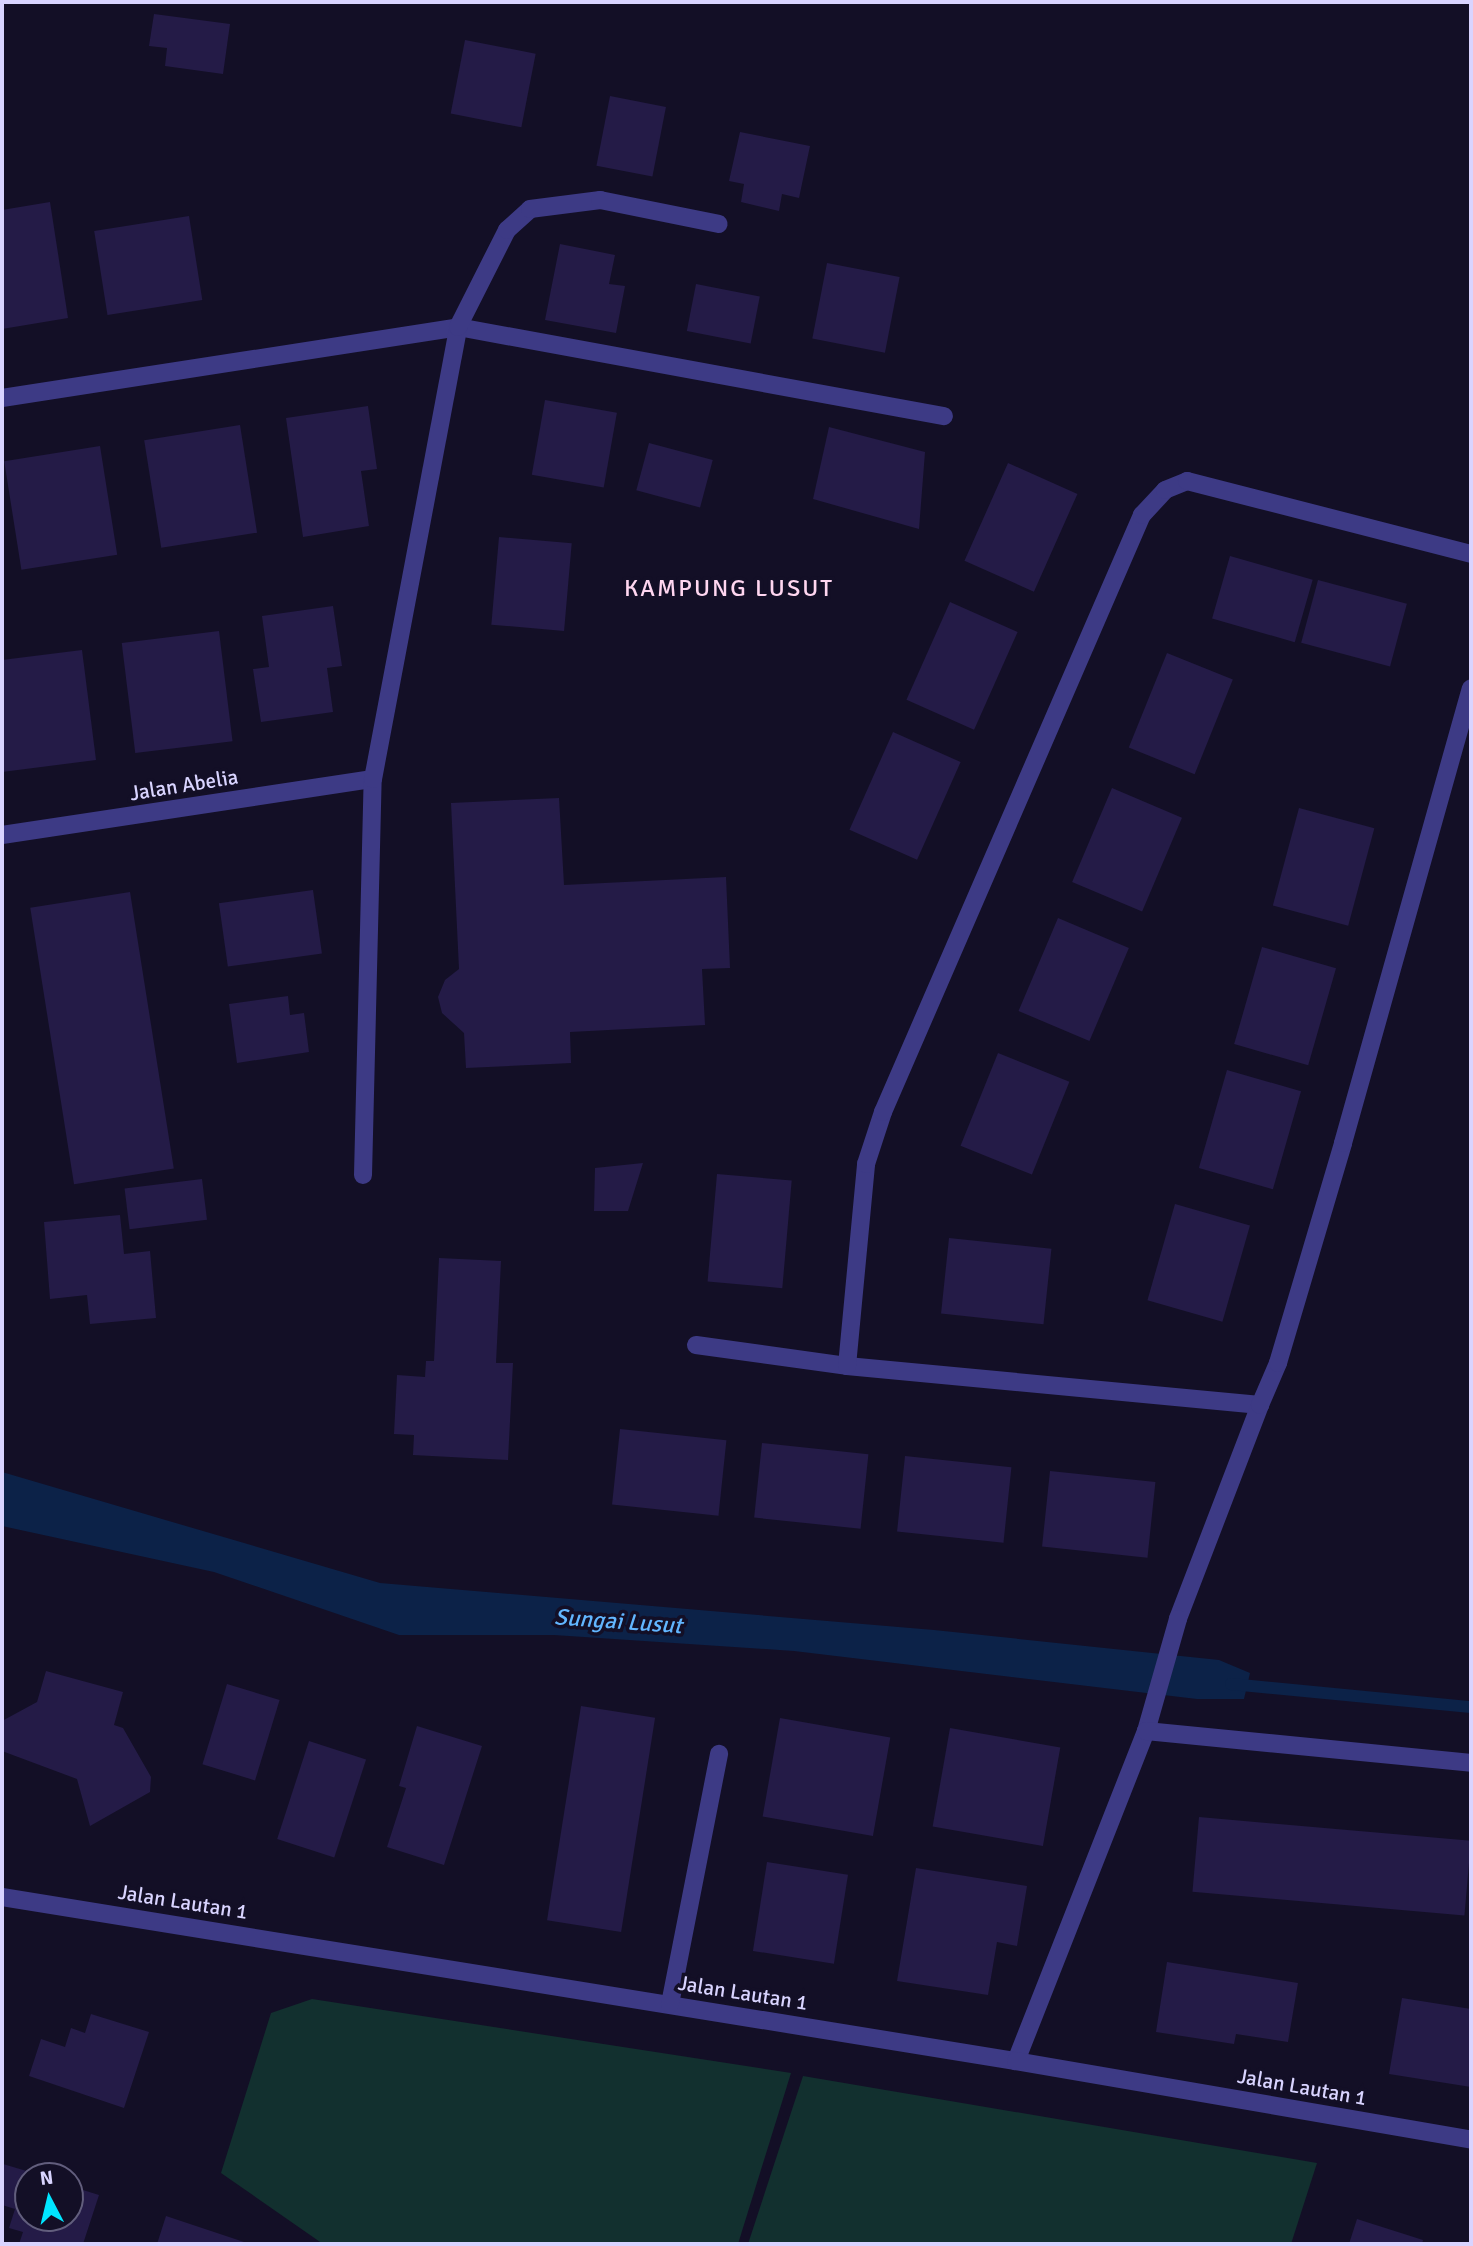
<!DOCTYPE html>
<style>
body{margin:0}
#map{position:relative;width:1473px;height:2246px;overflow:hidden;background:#130f26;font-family:Signika,sans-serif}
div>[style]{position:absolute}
.green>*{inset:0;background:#12302f}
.water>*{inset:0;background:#0c2248}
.stream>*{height:12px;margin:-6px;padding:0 6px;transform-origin:6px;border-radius:6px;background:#0c2248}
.building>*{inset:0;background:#241b47;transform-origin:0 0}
.street>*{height:18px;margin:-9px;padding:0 9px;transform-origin:9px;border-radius:9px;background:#3d3a85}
span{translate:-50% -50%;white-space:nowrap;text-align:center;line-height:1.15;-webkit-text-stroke:7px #130f26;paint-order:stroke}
.street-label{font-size:21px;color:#d9d4ff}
.water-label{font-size:23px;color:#62b6ff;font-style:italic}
.quarter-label{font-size:24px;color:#ffd6f0;letter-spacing:2px}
.frame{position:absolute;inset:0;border:4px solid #d9d4ff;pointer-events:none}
.north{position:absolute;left:14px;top:2162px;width:70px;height:70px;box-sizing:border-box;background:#130f26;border:2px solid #625e7d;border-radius:50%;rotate:353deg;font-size:19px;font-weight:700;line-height:28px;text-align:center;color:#d9d4ff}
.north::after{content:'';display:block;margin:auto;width:24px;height:32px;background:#00e5ff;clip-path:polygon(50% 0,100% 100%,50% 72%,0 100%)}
</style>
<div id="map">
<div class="green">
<i style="clip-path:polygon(312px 1999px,791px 2073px,738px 2244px,323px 2244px,221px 2173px,271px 2013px)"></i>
<i style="clip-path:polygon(803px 2076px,1317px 2163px,1291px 2244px,748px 2244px)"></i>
</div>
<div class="water">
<i style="clip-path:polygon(2px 1472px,380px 1583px,934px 1630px,1219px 1660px,1250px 1673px,1244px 1699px,1197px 1699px,794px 1651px,554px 1635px,399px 1635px,214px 1572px,2px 1526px)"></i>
</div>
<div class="stream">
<i style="left:1231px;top:1684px;width:241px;rotate:5.5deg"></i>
</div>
<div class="building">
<i style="clip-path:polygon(154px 14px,230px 24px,223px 74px,165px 66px,167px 48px,149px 46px)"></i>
<i style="left:465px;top:40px;width:72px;height:75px;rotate:11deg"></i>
<i style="left:610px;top:96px;width:57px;height:71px;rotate:11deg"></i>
<i style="clip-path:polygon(740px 132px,810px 146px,799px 198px,782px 194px,779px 211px,741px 202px,744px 184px,729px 181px)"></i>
<i style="clip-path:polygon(50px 202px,68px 318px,2px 329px,2px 210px)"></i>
<i style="left:189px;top:216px;width:85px;height:96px;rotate:81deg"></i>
<i style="clip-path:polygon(560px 244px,615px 255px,609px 284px,625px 286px,616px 333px,545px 320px)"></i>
<i style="left:827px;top:263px;width:74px;height:77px;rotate:11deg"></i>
<i style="left:696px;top:284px;width:65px;height:48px;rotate:11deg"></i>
<i style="left:545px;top:400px;width:73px;height:76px;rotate:10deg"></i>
<i style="clip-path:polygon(368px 406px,377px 469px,361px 471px,369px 526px,303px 537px,286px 418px)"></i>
<i style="left:240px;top:425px;width:109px;height:97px;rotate:81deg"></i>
<i style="clip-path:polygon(829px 427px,925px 452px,919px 529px,813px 499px)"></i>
<i style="left:649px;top:443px;width:66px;height:49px;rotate:15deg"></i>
<i style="left:100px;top:446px;width:110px;height:97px;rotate:81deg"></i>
<i style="left:1008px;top:463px;width:76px;height:107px;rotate:24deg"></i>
<i style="left:499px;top:537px;width:73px;height:88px;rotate:5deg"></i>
<i style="left:1230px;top:556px;width:86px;height:65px;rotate:16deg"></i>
<i style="left:1318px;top:580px;width:92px;height:65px;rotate:15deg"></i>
<i style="left:950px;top:602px;width:74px;height:107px;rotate:24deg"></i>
<i style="clip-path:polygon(333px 606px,342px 666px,327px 668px,333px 712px,261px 722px,253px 669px,269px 667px,262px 616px)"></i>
<i style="left:219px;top:631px;width:111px;height:98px;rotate:83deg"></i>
<i style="clip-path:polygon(82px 650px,96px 760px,2px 772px,2px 660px)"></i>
<i style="left:1167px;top:653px;width:71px;height:102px;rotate:22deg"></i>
<i style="left:893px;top:732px;width:74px;height:107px;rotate:24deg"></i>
<i style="left:1112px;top:788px;width:76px;height:102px;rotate:23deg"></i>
<i style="clip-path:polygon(559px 798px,564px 885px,726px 877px,730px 968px,702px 969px,705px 1025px,570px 1032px,571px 1063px,466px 1068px,464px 1033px,442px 1013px,438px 997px,445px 980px,459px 969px,451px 803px)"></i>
<i style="left:1299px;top:808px;width:78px;height:101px;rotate:15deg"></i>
<i style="left:313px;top:890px;width:64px;height:95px;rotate:82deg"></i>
<i style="left:130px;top:892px;width:280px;height:101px;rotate:81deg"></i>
<i style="left:1058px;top:918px;width:77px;height:101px;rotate:23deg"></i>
<i style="left:1262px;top:947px;width:77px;height:101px;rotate:16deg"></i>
<i style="clip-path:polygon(288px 996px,290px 1015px,304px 1013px,309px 1052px,237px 1063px,229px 1004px)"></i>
<i style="left:998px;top:1053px;width:77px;height:100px;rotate:22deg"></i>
<i style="left:1227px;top:1070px;width:77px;height:102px;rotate:16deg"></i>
<i style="clip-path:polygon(643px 1163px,628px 1211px,594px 1211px,595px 1168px)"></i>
<i style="left:717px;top:1174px;width:75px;height:108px;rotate:5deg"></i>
<i style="left:202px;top:1179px;width:41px;height:78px;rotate:83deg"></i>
<i style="left:1175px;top:1204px;width:78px;height:100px;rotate:16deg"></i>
<i style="clip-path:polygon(120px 1215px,124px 1254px,150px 1251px,156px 1318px,90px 1324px,87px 1295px,50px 1299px,44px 1222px)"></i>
<i style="left:949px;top:1238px;width:103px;height:76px;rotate:6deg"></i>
<i style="clip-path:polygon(439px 1258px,501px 1261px,496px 1363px,513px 1363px,508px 1460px,413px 1455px,414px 1435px,394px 1434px,397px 1375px,425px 1377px,426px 1361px,434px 1361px)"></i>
<i style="left:620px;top:1429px;width:107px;height:76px;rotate:6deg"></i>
<i style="left:762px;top:1443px;width:107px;height:75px;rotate:6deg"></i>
<i style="left:905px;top:1456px;width:107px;height:76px;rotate:6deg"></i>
<i style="left:1050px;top:1471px;width:106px;height:76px;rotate:6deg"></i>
<i style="clip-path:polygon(46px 1671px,123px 1692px,114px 1725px,123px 1728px,151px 1777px,150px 1792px,90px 1826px,77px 1779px,2px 1751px,2px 1721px,37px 1702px)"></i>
<i style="left:227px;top:1684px;width:55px;height:84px;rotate:17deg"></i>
<i style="left:581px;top:1706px;width:75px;height:217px;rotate:9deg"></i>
<i style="left:780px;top:1718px;width:112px;height:100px;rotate:10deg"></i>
<i style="clip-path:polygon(417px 1726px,482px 1746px,444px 1865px,387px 1847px,406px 1788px,399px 1786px)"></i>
<i style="left:950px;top:1728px;width:112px;height:100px;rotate:10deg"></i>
<i style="left:309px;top:1741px;width:60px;height:103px;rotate:18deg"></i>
<i style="left:1199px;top:1817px;width:273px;height:75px;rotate:5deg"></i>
<i style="left:767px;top:1862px;width:82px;height:90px;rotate:9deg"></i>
<i style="clip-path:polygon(916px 1868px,1027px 1886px,1017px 1946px,997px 1942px,988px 1995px,897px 1981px)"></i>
<i style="clip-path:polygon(1167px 1962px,1298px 1983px,1288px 2042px,1236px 2034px,1234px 2044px,1156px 2032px)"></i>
<i style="clip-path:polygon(1402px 1998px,1471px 2009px,1471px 2087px,1389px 2074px)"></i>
<i style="clip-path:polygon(91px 2014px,149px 2032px,124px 2108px,29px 2076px,41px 2039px,65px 2047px,71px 2028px,85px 2033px)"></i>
<i style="clip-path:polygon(3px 2164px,40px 2175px,28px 2176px,28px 2218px,70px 2218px,70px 2186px,99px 2195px,83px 2244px,19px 2244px,23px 2232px,9px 2228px,15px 2209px,2px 2205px)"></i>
<i style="clip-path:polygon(166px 2216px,250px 2244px,157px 2244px)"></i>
<i style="clip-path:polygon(1357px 2219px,1423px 2240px,1422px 2244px,1349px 2244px)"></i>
</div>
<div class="street">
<i style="left:2px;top:398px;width:461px;rotate:-8.8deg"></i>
<i style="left:458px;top:327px;width:494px;rotate:10.4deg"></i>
<i style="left:2px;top:835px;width:375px;rotate:-8.6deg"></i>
<i style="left:363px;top:1175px;width:396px;rotate:-88.6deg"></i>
<i style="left:373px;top:779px;width:460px;rotate:-79.3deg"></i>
<i style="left:458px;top:327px;width:109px;rotate:-63.2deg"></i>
<i style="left:507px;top:230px;width:31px;rotate:-42deg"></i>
<i style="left:530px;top:209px;width:71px;rotate:-7.3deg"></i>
<i style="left:600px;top:200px;width:121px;rotate:11.4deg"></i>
<i style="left:696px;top:1345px;width:152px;rotate:7.9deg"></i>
<i style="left:847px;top:1366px;width:415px;rotate:5.4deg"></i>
<i style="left:1260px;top:1405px;width:229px;rotate:111deg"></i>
<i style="left:1178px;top:1619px;width:116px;rotate:105.9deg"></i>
<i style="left:1146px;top:1731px;width:355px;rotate:111.5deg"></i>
<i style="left:847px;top:1366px;width:203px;rotate:-84.6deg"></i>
<i style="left:866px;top:1164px;width:55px;rotate:-71.9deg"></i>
<i style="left:883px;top:1112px;width:651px;rotate:-66.55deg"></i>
<i style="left:1142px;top:515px;width:34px;rotate:-47deg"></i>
<i style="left:1165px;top:490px;width:24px;rotate:-22deg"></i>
<i style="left:1187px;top:481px;width:293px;rotate:14.4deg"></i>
<i style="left:1260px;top:1405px;width:46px;rotate:-66.8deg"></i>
<i style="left:1278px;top:1363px;width:229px;rotate:-73.5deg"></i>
<i style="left:1343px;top:1143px;width:472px;rotate:-74.3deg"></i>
<i style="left:1146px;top:1731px;width:327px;rotate:5.6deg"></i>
<i style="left:2px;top:1897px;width:1027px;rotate:9.19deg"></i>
<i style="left:1016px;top:2061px;width:462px;rotate:9.8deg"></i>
<i style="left:670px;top:2004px;width:255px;rotate:-78.9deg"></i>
</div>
<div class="street-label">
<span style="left:184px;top:785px;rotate:-9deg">Jalan Abelia</span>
<span style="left:183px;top:1902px;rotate:9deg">Jalan Lautan 1</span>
<span style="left:743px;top:1993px;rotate:9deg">Jalan Lautan 1</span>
<span style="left:1302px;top:2087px;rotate:10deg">Jalan Lautan 1</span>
</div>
<div class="water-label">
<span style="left:618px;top:1622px;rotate:4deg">Sungai Lusut</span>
</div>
<div class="quarter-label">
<span style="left:729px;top:589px">KAMPUNG LUSUT</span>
</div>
<div class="frame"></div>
<div class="north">N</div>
</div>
